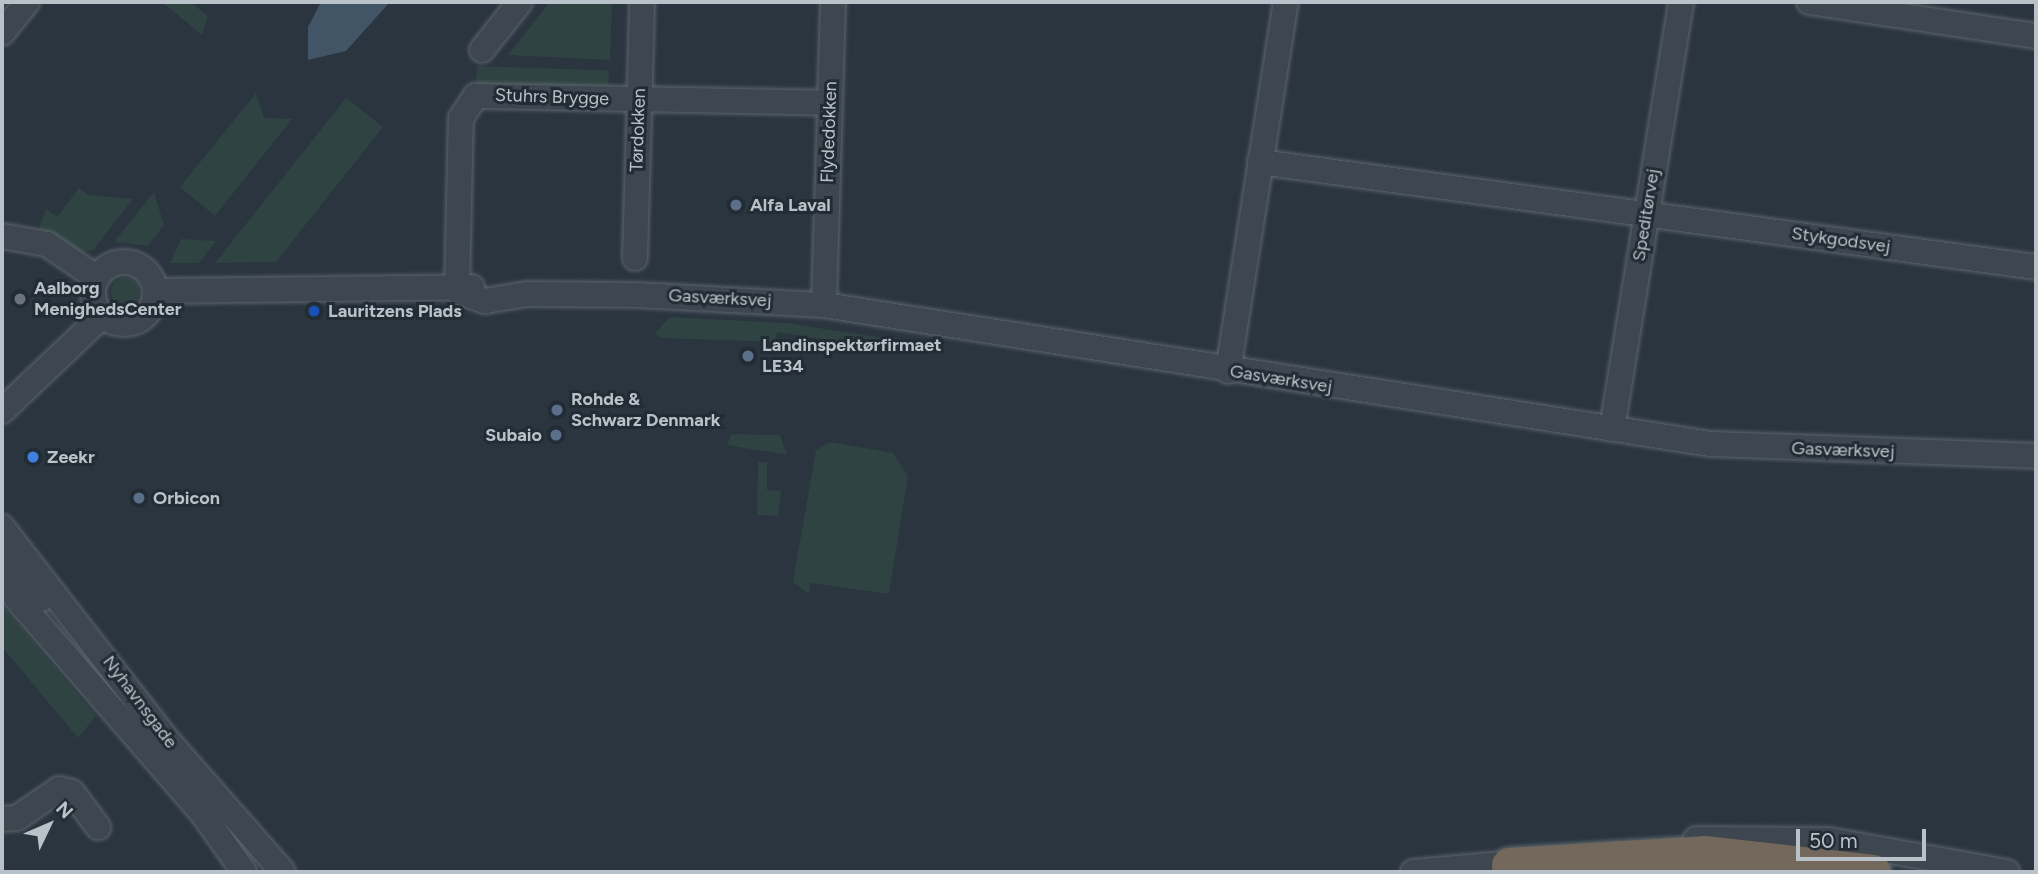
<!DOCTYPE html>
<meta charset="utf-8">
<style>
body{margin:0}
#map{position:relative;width:2038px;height:874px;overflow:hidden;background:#2a353f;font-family:Figtree,sans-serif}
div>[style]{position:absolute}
.green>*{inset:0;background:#2f4342;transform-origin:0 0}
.round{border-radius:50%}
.water>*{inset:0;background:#425566}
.roads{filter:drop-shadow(0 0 2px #5c656c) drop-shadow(0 0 2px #5c656c)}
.minor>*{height:24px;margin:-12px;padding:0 12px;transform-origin:12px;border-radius:12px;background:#3e474f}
.minor>.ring{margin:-12px;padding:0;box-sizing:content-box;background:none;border:24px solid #3e474f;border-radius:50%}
.highway>*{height:35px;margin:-17.5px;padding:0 17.5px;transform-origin:17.5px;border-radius:17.5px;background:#74685c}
.dots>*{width:19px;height:19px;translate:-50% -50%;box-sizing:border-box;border:4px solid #222c34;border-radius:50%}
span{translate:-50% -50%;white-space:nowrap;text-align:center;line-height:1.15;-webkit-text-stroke:6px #222c34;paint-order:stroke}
.street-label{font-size:18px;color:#bac2c9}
.poi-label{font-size:18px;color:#bac2c9;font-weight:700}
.left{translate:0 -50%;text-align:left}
.right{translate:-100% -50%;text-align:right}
.frame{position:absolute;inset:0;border:4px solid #bac2c9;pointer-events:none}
.north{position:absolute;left:14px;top:790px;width:70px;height:70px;-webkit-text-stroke:5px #222c34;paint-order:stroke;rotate:46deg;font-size:19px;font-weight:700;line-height:28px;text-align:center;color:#bac2c9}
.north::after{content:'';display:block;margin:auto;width:24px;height:32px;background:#bac2c9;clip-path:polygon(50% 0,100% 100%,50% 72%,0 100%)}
.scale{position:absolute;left:1796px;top:829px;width:130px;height:32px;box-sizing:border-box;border:4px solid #bac2c9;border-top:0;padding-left:9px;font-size:21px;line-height:24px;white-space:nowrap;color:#bac2c9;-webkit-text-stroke:5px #222c34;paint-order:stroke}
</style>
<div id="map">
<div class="green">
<i style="clip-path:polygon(162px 2px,190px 2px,208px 16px,202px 35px)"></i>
<i style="clip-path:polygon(550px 2px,612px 2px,610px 60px,508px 55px)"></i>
<i style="left:477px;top:66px;width:132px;height:19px;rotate:2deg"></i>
<i style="clip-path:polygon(256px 93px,264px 118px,292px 119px,215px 216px,180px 187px)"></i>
<i style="clip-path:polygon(346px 98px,383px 127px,276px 262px,215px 263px)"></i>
<i style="clip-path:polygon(79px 188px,88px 195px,133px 199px,93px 250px,80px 252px,39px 228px,46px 209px,57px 217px)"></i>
<i style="clip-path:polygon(154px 192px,164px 225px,148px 246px,114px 242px)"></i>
<i style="clip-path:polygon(181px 239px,216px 241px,199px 263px,170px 263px)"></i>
<i class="round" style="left:111px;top:278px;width:28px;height:28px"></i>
<i style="clip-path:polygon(670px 317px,786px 323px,909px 342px,908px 352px,777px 332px,776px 342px,661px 338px,655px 333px)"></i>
<i style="clip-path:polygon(731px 434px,780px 435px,787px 455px,727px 445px)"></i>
<i style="clip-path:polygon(830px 442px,893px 453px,908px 476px,889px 594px,811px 583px,809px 594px,793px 582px,816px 450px)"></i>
<i style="clip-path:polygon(758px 462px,767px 462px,767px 490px,781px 491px,778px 516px,757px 515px)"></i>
<i style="clip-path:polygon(2px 605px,96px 716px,78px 738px,2px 647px)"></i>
</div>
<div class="water">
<i style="clip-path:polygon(321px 2px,390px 2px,346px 51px,308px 60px,308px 27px)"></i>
</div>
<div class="roads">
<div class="minor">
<i style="left:1809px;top:2px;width:230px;rotate:8.5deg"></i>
<i style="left:2px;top:33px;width:40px;rotate:-51deg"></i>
<i style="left:482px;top:50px;width:61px;rotate:-51.6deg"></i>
<i style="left:1260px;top:162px;width:783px;rotate:7.71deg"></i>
<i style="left:2px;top:236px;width:46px;rotate:10.1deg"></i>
<i style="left:47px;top:244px;width:60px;rotate:34.2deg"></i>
<i style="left:635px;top:258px;width:256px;rotate:-88.4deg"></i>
<i class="ring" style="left:93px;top:262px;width:38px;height:38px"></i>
<i style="left:155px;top:291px;width:317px;rotate:-0.7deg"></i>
<i style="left:457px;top:291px;width:30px;rotate:20deg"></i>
<i style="left:485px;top:301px;width:43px;rotate:-9.5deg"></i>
<i style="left:527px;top:294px;width:110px;rotate:0.5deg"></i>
<i style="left:637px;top:295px;width:187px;rotate:3.1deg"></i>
<i style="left:824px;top:305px;width:898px;rotate:8.91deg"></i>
<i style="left:1711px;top:444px;width:325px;rotate:2.1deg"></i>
<i style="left:457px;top:291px;width:173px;rotate:-88.7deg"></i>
<i style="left:461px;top:118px;width:27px;rotate:-56deg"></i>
<i style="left:476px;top:96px;width:354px;rotate:1.1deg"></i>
<i style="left:824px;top:305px;width:303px;rotate:-88.3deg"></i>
<i style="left:1228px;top:371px;width:374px;rotate:-81.1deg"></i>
<i style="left:2px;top:411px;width:139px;rotate:-43.5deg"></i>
<i style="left:1612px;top:429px;width:433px;rotate:-80.8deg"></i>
<i style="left:2px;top:527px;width:271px;rotate:52.2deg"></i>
<i style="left:168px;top:741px;width:174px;rotate:48.7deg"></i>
<i style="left:2px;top:554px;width:60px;rotate:48.4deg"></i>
<i style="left:2px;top:582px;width:307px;rotate:49.1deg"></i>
<i style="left:203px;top:814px;width:71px;rotate:54.7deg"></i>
<i style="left:2px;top:819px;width:15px;rotate:-4deg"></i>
<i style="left:17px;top:818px;width:51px;rotate:-34.6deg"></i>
<i style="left:59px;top:789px;width:13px;rotate:13deg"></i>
<i style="left:72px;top:792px;width:44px;rotate:53.4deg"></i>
<i style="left:1696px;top:839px;width:133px;rotate:0.4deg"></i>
<i style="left:1829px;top:840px;width:181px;rotate:10.2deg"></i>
<i style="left:1413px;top:872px;width:112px;rotate:-5.1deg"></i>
</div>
<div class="highway">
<i style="left:1509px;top:865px;width:195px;rotate:-3.5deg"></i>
<i style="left:1704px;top:853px;width:170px;rotate:6.4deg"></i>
</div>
</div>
<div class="dots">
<i style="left:736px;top:205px;background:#5c6f8a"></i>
<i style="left:20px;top:299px;background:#6b7280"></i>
<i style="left:314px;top:311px;background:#1a4fb4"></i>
<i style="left:748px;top:356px;background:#5c6f8a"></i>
<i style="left:557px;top:410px;background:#5c6f8a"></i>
<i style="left:556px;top:435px;background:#5c6f8a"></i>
<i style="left:33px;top:457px;background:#3f7fe0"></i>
<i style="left:139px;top:498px;background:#5c6f8a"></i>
</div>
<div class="street-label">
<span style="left:552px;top:97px;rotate:2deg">Stuhrs Brygge</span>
<span style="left:638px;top:130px;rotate:-88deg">Tørdokken</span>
<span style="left:829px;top:132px;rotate:-88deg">Flydedokken</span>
<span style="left:1646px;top:215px;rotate:-81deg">Speditørvej</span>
<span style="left:1841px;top:240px;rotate:8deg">Stykgodsvej</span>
<span style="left:720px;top:298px;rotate:3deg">Gasværksvej</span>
<span style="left:1281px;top:379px;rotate:9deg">Gasværksvej</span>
<span style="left:1843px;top:450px;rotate:2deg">Gasværksvej</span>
<span style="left:140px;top:702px;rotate:53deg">Nyhavnsgade</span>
</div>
<div class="poi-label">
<span class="left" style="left:750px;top:205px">Alfa Laval</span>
<span class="left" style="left:34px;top:299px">Aalborg<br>MenighedsCenter</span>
<span class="left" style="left:328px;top:311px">Lauritzens Plads</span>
<span class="left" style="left:762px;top:356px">Landinspektørfirmaet<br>LE34</span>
<span class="left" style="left:571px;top:410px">Rohde &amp;<br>Schwarz Denmark</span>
<span class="right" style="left:542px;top:435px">Subaio</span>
<span class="left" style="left:47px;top:457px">Zeekr</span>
<span class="left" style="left:153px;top:498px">Orbicon</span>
</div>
<div class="frame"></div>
<div class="north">N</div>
<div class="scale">50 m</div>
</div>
